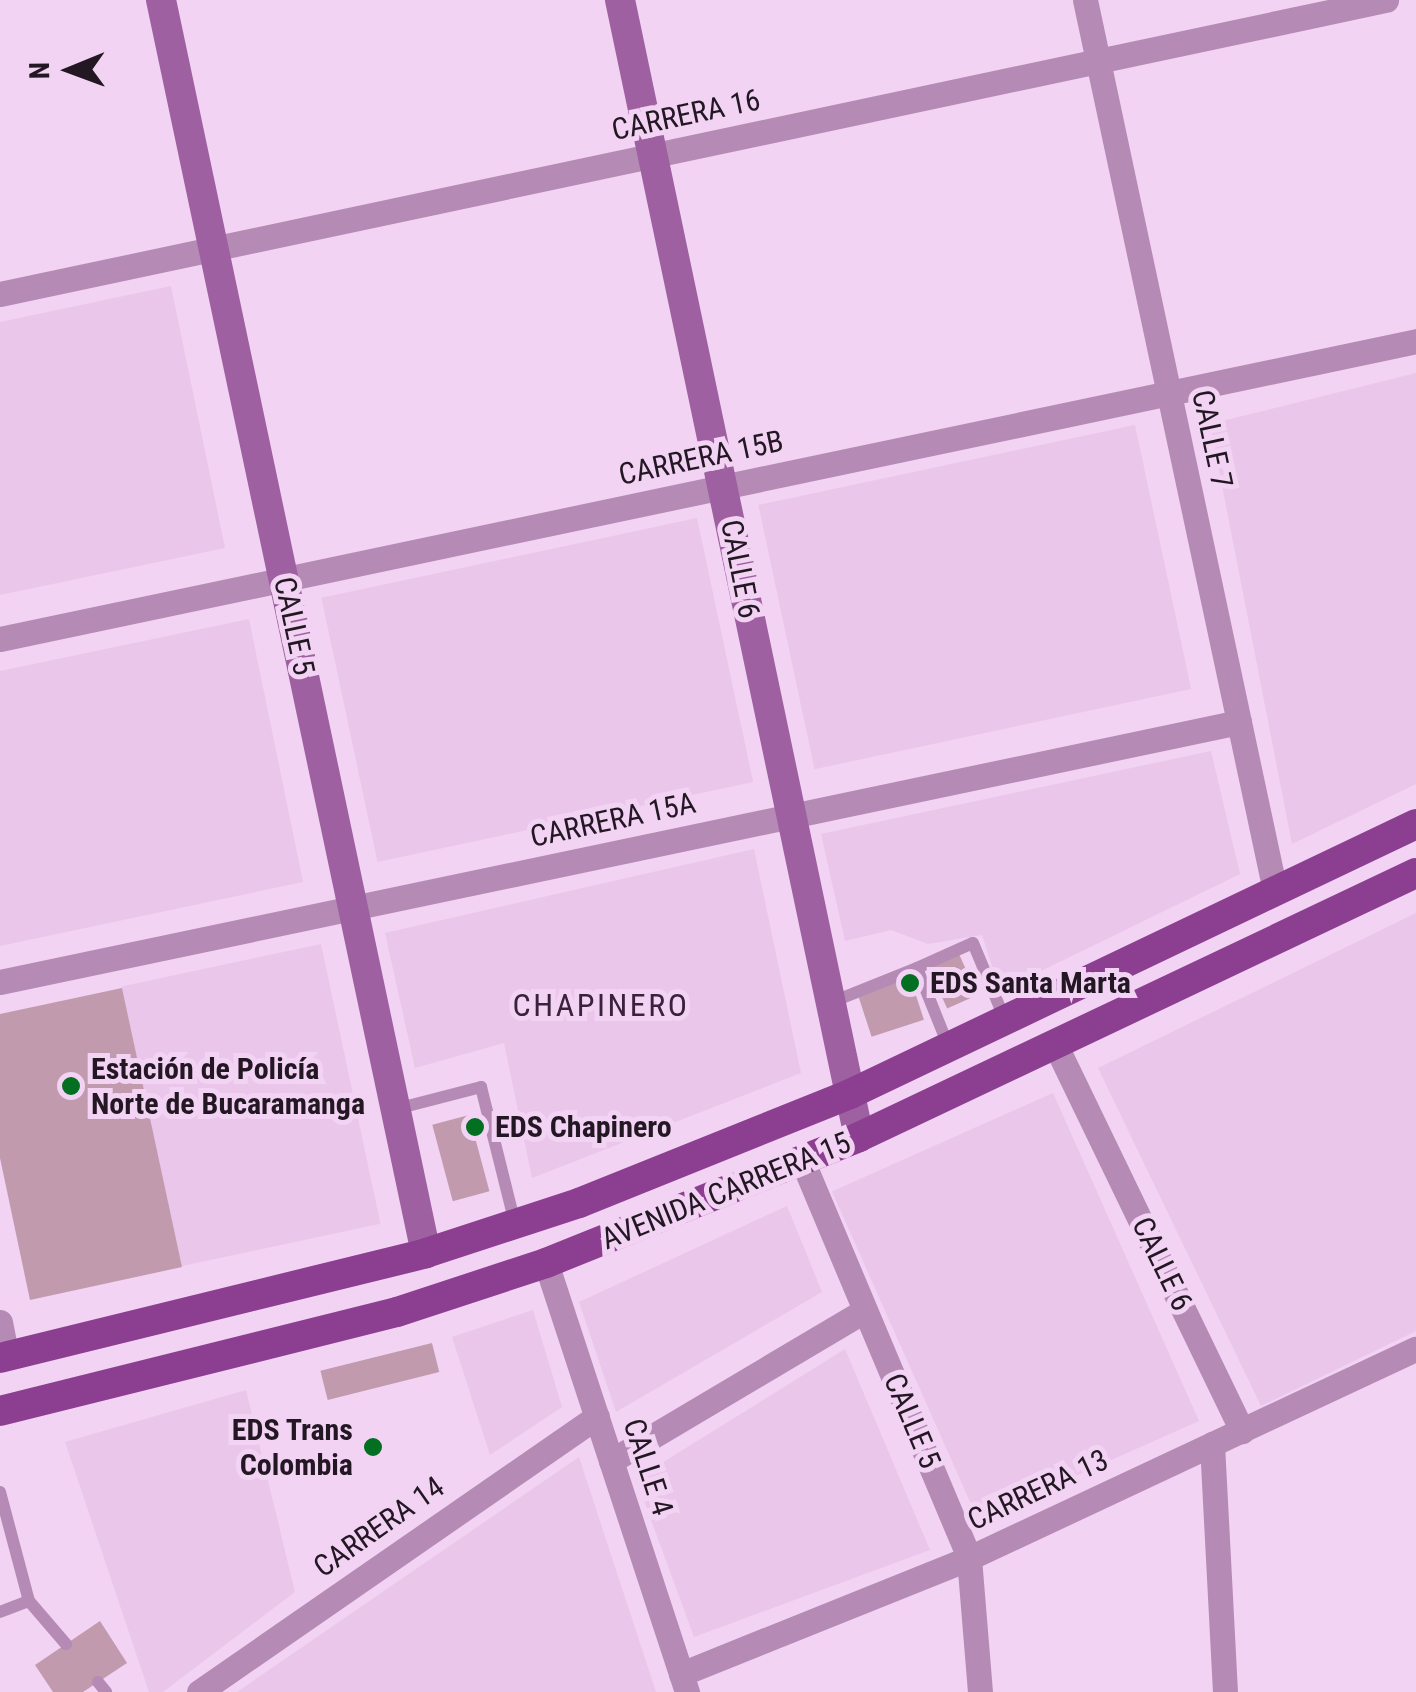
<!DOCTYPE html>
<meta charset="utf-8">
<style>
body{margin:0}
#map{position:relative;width:1416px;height:1692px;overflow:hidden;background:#f2d3f3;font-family:"Roboto Condensed",sans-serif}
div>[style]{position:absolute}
.built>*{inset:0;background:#eac6eb;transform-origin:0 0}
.building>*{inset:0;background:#c19aae;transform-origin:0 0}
.lane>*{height:12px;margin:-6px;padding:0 6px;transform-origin:6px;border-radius:6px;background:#b58bb6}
.street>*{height:25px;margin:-12.5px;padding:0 12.5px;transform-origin:12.5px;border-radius:12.5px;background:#b58bb6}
.secondary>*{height:30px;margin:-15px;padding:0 15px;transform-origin:15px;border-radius:15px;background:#9e60a0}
.primary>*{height:30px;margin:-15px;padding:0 15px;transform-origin:15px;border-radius:15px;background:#8c3f90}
.dots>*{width:28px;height:28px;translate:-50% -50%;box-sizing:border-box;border:5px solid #f2d3f3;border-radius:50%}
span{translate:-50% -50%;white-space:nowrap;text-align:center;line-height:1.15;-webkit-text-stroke:10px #f2d3f3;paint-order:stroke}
.street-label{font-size:30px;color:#221723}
.poi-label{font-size:30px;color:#221723;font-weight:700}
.left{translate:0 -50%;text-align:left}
.right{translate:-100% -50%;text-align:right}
.neighbourhood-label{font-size:32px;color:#3a223b;letter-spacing:2.5px}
.north{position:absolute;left:20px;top:20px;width:100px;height:100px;-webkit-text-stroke:8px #f2d3f3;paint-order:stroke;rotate:269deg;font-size:28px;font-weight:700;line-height:40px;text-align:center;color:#221723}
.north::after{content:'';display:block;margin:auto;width:35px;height:45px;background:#221723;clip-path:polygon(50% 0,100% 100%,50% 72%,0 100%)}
</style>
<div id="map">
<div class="built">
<i style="clip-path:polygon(171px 286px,225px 548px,0 595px,0 322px)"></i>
<i style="clip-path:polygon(1416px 373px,1416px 784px,1292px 844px,1210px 424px)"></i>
<i style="left:1135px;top:425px;width:270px;height:385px;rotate:78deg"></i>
<i style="left:697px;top:518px;width:270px;height:384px;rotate:78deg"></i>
<i style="clip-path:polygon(249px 619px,303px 882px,0 946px,0 671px)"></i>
<i style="clip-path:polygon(1211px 751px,1240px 874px,1000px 991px,982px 935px,928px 944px,891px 930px,845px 941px,821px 834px)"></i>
<i style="clip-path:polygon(754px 849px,801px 1073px,532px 1178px,504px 1043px,415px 1068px,385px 933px)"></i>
<i style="clip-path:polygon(1416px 913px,1416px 1331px,1261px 1406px,1098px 1068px)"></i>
<i style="left:321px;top:944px;width:286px;height:204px;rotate:78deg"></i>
<i style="left:1053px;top:1093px;width:359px;height:242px;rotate:66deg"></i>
<i style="clip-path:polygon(787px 1206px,822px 1292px,616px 1412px,579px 1302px)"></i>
<i style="clip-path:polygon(533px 1310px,562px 1407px,490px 1455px,452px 1337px)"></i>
<i style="clip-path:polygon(845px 1349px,930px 1550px,694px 1637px,636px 1479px)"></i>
<i style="clip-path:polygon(246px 1390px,295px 1592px,163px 1692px,149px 1692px,65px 1442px)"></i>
<i style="clip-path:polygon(579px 1457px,656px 1692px,237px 1692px)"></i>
</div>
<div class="building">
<i style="left:959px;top:954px;width:45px;height:33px;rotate:66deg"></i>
<i style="left:910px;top:977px;width:45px;height:55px;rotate:72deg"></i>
<i style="clip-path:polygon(122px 988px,182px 1267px,30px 1300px,0 1158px,0 1014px)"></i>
<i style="left:469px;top:1115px;width:79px;height:38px;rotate:75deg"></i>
<i style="left:432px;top:1343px;width:30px;height:115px;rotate:76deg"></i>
<i style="clip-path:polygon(100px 1621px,127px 1663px,83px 1692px,53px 1692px,35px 1665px)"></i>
</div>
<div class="lane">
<i style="left:917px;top:968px;width:61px;rotate:-24.1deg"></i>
<i style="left:973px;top:943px;width:83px;rotate:67.4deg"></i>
<i style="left:832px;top:1002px;width:92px;rotate:-21.8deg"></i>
<i style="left:917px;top:968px;width:83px;rotate:68.1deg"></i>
<i style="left:396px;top:1109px;width:88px;rotate:-14.5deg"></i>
<i style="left:481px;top:1087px;width:140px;rotate:76deg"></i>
<i style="left:0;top:1492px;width:113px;rotate:75.1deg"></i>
<i style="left:29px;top:1601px;width:57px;rotate:49.3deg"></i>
<i style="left:0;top:1612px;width:31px;rotate:-21deg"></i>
<i style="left:98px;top:1682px;width:13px;rotate:51deg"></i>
</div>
<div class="street">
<i style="left:1085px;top:0;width:911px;rotate:77.96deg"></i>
<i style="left:0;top:294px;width:1417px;rotate:-11.98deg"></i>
<i style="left:0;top:639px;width:1447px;rotate:-11.88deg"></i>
<i style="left:0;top:982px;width:1266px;rotate:-11.85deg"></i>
<i style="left:1055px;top:1044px;width:430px;rotate:64.2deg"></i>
<i style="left:802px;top:1160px;width:432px;rotate:67.2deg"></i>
<i style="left:969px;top:1558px;width:134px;rotate:85.3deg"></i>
<i style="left:546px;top:1263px;width:452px;rotate:71.8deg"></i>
<i style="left:0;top:1322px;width:36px;rotate:79deg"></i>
<i style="left:1212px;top:1444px;width:248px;rotate:87deg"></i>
<i style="left:611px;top:1461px;width:295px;rotate:-30.7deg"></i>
<i style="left:681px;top:1674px;width:310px;rotate:-21.9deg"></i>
<i style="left:969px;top:1558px;width:493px;rotate:-25.1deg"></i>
<i style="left:199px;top:1692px;width:484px;rotate:-34.7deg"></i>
</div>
<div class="secondary">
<i style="left:161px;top:0;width:1281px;rotate:78.06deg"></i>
<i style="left:620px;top:0;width:1162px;rotate:78.13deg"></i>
</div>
<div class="primary">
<i style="left:0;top:1358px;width:439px;rotate:-13.8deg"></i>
<i style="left:426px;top:1253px;width:161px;rotate:-18.1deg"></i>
<i style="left:579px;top:1203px;width:292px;rotate:-21.9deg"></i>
<i style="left:850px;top:1094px;width:627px;rotate:-25.5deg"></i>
<i style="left:0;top:1411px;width:409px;rotate:-14deg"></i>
<i style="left:397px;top:1312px;width:157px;rotate:-18.2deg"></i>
<i style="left:546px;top:1263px;width:337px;rotate:-21.9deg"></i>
<i style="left:859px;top:1137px;width:616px;rotate:-25.36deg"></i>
</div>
<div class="dots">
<i style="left:910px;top:983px;background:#036f20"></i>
<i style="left:71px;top:1086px;background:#036f20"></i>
<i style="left:475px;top:1127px;background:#036f20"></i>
<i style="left:373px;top:1447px;background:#036f20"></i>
</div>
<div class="street-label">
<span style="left:686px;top:115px;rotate:-12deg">CARRERA 16</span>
<span style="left:1212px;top:439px;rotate:78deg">CALLE 7</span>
<span style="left:701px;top:458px;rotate:-12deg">CARRERA 15B</span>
<span style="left:740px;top:569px;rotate:79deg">CALLE 6</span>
<span style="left:294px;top:626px;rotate:78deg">CALLE 5</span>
<span style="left:613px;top:820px;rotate:-12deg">CARRERA 15A</span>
<span style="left:726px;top:1191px;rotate:-22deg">AVENIDA CARRERA 15</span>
<span style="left:1162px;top:1264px;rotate:64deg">CALLE 6</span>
<span style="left:912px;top:1421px;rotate:67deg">CALLE 5</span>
<span style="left:648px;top:1467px;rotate:72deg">CALLE 4</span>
<span style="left:1038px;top:1490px;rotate:-25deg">CARRERA 13</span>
<span style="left:379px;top:1527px;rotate:-35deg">CARRERA 14</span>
</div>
<div class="poi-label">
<span class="left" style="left:930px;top:983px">EDS Santa Marta</span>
<span class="left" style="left:91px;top:1086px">Estación de Policía<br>Norte de Bucaramanga</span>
<span class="left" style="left:495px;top:1127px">EDS Chapinero</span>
<span class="right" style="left:353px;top:1447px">EDS Trans<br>Colombia</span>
</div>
<div class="neighbourhood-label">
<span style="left:601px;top:1005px">CHAPINERO</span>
</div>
<div class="north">N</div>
</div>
